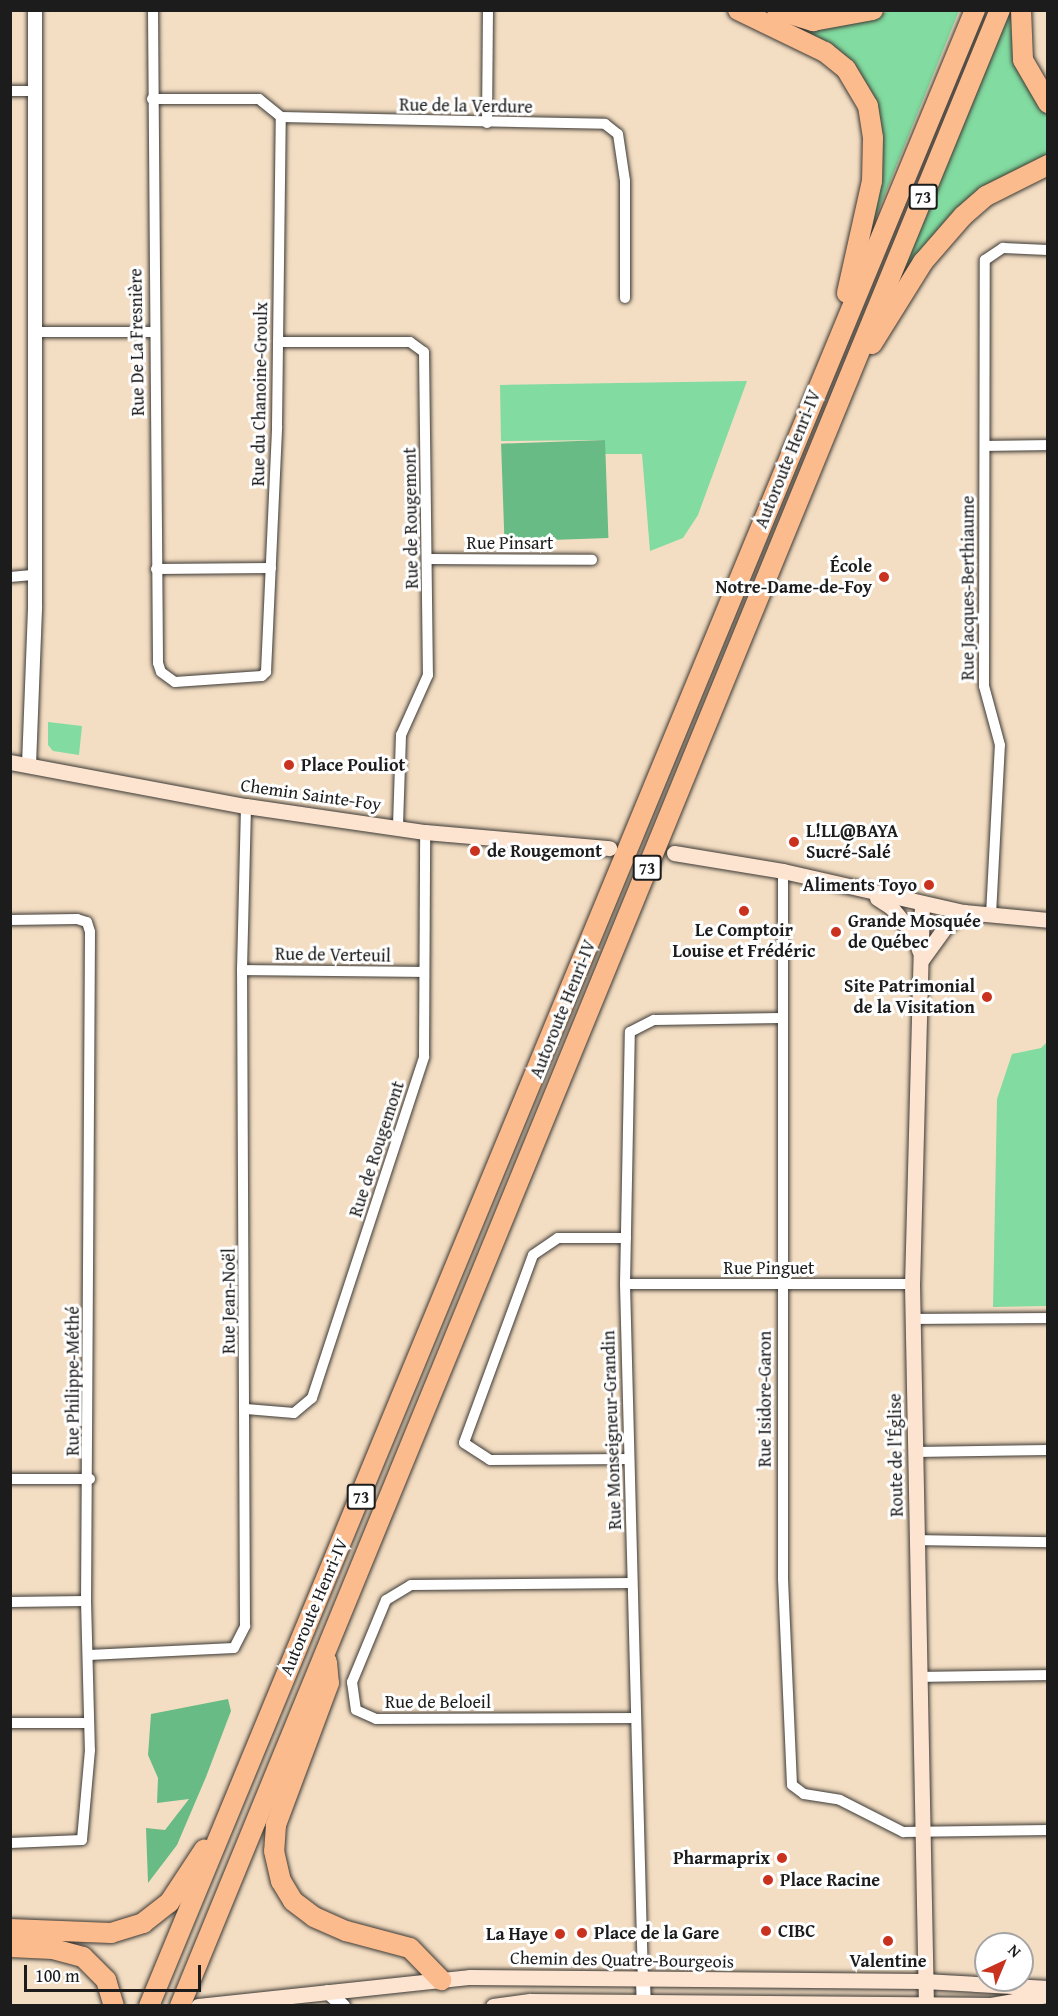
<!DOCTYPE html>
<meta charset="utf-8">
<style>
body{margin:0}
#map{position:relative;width:1058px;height:2016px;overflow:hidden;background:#f4dec3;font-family:"Gentium Book Plus",serif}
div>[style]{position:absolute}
.green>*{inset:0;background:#82dba0}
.forest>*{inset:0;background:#69bb86;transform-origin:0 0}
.roads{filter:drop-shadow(0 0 2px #3c3935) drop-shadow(0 0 2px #3c3935)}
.minor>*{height:10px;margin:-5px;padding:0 5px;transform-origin:5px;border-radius:5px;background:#fff}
.tertiary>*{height:14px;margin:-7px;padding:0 7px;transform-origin:7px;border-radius:7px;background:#fff}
.secondary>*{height:15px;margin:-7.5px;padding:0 7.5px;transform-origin:7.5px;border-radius:7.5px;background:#fde4d1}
.motorway>*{height:20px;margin:-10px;padding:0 10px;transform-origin:10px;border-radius:10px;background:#fbbb8d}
.dots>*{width:16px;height:16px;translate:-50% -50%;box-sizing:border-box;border:3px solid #fff;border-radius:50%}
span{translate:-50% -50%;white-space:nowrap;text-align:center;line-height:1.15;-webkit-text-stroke:6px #fff;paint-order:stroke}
.shield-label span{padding:2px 4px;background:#fff;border:2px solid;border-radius:4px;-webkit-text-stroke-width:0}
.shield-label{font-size:16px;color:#1c1c1c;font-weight:700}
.street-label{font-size:18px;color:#1c1c1c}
.poi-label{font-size:18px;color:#1c1c1c;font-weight:700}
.right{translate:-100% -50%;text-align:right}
.left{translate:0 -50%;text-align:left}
.frame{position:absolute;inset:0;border:12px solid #1c1c1c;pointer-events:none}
.north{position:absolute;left:974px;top:1932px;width:60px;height:60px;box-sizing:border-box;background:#fff;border:2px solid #a4a4a4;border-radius:50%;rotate:44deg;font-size:16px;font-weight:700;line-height:24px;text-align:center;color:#1c1c1c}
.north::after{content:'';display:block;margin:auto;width:21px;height:27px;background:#c8321e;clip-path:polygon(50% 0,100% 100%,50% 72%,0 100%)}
.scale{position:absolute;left:24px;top:1965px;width:177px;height:27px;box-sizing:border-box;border:3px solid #1c1c1c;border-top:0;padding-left:8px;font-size:18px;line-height:21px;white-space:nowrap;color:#1c1c1c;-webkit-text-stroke:4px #fff;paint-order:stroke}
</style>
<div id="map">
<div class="green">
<i style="clip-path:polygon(760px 11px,795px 24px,859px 21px,890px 11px,959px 11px,866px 241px,875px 104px,869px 87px,841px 52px)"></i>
<i style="clip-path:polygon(1009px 11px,1015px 11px,1034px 97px,1047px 113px,1047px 159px,1021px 169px,896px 287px)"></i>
<i style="clip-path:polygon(747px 381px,698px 515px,683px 538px,650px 551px,642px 454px,605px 454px,604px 440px,501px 441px,500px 385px)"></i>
<i style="clip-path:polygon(48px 722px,82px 726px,79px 755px,53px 751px,48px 745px)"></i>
<i style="clip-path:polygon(1047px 1042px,1047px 1306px,993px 1307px,997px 1099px,1012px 1054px,1041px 1048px)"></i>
</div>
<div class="forest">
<i style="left:605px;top:440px;width:98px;height:104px;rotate:88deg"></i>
<i style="clip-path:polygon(228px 1699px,231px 1711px,206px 1777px,177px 1845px,148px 1883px,146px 1828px,165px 1830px,189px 1799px,157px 1803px,158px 1778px,148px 1755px,151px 1714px)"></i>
</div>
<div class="roads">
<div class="minor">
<i style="left:153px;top:10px;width:653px;rotate:89.56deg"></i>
<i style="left:158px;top:663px;width:9px;rotate:72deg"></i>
<i style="left:161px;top:672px;width:17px;rotate:36deg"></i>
<i style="left:175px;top:682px;width:87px;rotate:-3.9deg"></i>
<i style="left:262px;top:676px;width:6px;rotate:-45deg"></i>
<i style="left:266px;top:672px;width:246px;rotate:-87.4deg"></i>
<i style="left:277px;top:426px;width:309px;rotate:-89.3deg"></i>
<i style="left:10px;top:91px;width:23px"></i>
<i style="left:152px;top:99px;width:107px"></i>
<i style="left:259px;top:99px;width:28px;rotate:39deg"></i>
<i style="left:281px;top:117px;width:324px;rotate:1.2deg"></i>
<i style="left:605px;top:124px;width:16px;rotate:38deg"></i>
<i style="left:618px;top:134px;width:48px;rotate:81.5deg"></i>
<i style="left:625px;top:181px;width:117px;rotate:90deg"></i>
<i style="left:487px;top:123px;width:113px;rotate:-89.5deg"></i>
<i style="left:34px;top:332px;width:119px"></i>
<i style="left:278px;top:342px;width:132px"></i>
<i style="left:410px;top:342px;width:17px;rotate:36deg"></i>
<i style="left:424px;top:352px;width:323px;rotate:89.3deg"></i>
<i style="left:428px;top:675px;width:66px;rotate:114.2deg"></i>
<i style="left:401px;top:735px;width:92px;rotate:91.9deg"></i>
<i style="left:986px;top:446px;width:62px;rotate:-0.9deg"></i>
<i style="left:427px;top:559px;width:165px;rotate:0.3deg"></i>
<i style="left:156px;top:569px;width:115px;rotate:-0.5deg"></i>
<i style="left:10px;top:577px;width:22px;rotate:-5deg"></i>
<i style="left:783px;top:871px;width:708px;rotate:90deg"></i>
<i style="left:783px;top:1579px;width:206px;rotate:87.5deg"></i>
<i style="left:792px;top:1785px;width:15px;rotate:37deg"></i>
<i style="left:804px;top:1794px;width:36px;rotate:9deg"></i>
<i style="left:840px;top:1800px;width:71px;rotate:26.9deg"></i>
<i style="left:903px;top:1832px;width:145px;rotate:-0.8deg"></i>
<i style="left:991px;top:915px;width:170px;rotate:-87deg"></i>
<i style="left:1000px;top:745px;width:61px;rotate:-105.2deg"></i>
<i style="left:984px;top:686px;width:426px;rotate:-89.9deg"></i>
<i style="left:985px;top:260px;width:22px;rotate:-34deg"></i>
<i style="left:1003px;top:248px;width:45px;rotate:2.5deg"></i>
<i style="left:10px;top:920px;width:67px;rotate:-0.9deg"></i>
<i style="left:77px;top:919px;width:10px;rotate:17deg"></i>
<i style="left:87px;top:922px;width:10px;rotate:73deg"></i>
<i style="left:90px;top:932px;width:669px;rotate:90.34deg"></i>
<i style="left:86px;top:1601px;width:149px;rotate:88.5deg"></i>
<i style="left:90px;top:1750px;width:90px;rotate:95.1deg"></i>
<i style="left:82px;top:1840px;width:72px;rotate:177.6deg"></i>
<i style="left:242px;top:970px;width:182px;rotate:0.6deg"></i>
<i style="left:626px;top:1238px;width:68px;rotate:180deg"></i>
<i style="left:558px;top:1238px;width:30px;rotate:146deg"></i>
<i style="left:533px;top:1255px;width:200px;rotate:110.2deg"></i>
<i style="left:464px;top:1443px;width:31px;rotate:33deg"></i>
<i style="left:490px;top:1460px;width:139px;rotate:-0.4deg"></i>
<i style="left:625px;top:1284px;width:287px"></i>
<i style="left:913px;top:1319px;width:135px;rotate:-0.4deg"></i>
<i style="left:246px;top:1409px;width:48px;rotate:4.8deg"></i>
<i style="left:294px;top:1413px;width:23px;rotate:-40deg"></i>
<i style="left:312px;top:1398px;width:359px;rotate:-71.8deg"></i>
<i style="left:424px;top:1057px;width:225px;rotate:-89.7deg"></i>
<i style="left:915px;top:1452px;width:133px;rotate:-0.9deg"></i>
<i style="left:10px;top:1479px;width:80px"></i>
<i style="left:917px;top:1540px;width:131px;rotate:0.9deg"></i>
<i style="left:632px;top:1583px;width:221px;rotate:179.5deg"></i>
<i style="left:411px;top:1585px;width:29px;rotate:149deg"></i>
<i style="left:386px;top:1600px;width:89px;rotate:112.5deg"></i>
<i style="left:352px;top:1682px;width:28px;rotate:82deg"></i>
<i style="left:356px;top:1710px;width:22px;rotate:24deg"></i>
<i style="left:376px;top:1719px;width:260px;rotate:-0.2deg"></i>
<i style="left:10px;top:1602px;width:76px;rotate:-0.8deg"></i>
<i style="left:89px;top:1655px;width:145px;rotate:-2.8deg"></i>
<i style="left:234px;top:1648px;width:25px;rotate:-63deg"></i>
<i style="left:245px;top:1626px;width:656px;rotate:-90.26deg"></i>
<i style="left:242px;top:970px;width:164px;rotate:-88.6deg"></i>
<i style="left:919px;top:1677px;width:129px;rotate:-0.9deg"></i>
<i style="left:10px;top:1723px;width:79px"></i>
<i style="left:643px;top:1981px;width:697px;rotate:-91.48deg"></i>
<i style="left:625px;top:1284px;width:252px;rotate:-88.9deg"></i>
<i style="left:630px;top:1032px;width:27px;rotate:-27deg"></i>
<i style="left:654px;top:1020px;width:127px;rotate:-0.9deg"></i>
</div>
<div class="tertiary">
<i style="left:29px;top:765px;width:159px;rotate:-87.8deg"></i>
<i style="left:35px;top:606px;width:596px;rotate:-90deg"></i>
<i style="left:643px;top:1981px;width:25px;rotate:88deg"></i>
<i style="left:328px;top:1992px;width:21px;rotate:43deg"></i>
</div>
<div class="secondary">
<i style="left:10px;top:762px;width:240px;rotate:10.6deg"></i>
<i style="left:246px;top:806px;width:181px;rotate:8.3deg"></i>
<i style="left:425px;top:832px;width:185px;rotate:5deg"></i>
<i style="left:674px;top:853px;width:110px;rotate:9.4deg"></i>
<i style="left:783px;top:871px;width:186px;rotate:12.8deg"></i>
<i style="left:964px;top:912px;width:84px;rotate:5.4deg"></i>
<i style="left:877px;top:898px;width:17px;rotate:33deg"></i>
<i style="left:891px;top:907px;width:40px;rotate:51deg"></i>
<i style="left:916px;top:938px;width:12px;rotate:76deg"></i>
<i style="left:922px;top:904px;width:380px;rotate:91.5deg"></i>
<i style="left:912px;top:1284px;width:722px;rotate:88.89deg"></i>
<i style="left:922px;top:959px;width:41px;rotate:-54deg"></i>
<i style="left:946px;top:926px;width:23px;rotate:-38deg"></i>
<i style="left:198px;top:2006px;width:274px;rotate:-6.1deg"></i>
<i style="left:470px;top:1977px;width:454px;rotate:0.5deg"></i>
<i style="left:924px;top:1981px;width:124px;rotate:3.2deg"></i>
<i style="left:493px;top:2006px;width:37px;rotate:-8deg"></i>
<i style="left:530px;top:2001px;width:461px;rotate:0.5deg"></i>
<i style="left:991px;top:2005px;width:58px;rotate:-10deg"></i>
</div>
<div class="motorway">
<i style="left:738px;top:10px;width:97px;rotate:25.8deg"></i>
<i style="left:825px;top:52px;width:27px;rotate:39deg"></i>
<i style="left:846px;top:69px;width:43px;rotate:59.3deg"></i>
<i style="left:868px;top:106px;width:32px;rotate:81deg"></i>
<i style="left:873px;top:138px;width:43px;rotate:91.3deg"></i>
<i style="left:872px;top:181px;width:115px;rotate:102.6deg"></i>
<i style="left:777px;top:10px;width:38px;rotate:17deg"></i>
<i style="left:813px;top:21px;width:61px;rotate:-10.4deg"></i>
<i style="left:1021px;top:10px;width:50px;rotate:87.7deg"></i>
<i style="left:1023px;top:60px;width:50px;rotate:59.8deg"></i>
<i style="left:872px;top:344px;width:97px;rotate:-58.1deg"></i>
<i style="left:923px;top:262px;width:61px;rotate:-49deg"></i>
<i style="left:963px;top:216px;width:30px;rotate:-41deg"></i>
<i style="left:986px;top:196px;width:69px;rotate:-26.6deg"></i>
<i style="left:327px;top:1662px;width:21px;rotate:85deg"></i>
<i style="left:329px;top:1683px;width:152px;rotate:110.5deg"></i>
<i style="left:276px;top:1825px;width:26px;rotate:94deg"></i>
<i style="left:274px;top:1851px;width:31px;rotate:77deg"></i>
<i style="left:281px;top:1881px;width:23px;rotate:59deg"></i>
<i style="left:293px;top:1901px;width:26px;rotate:37deg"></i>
<i style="left:314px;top:1917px;width:35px;rotate:24deg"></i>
<i style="left:346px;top:1931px;width:66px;rotate:14.9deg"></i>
<i style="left:410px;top:1948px;width:45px;rotate:45.9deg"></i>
<i style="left:10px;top:1929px;width:101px;rotate:2.3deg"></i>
<i style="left:111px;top:1933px;width:34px;rotate:-17deg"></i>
<i style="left:143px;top:1923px;width:33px;rotate:-38deg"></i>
<i style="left:169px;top:1903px;width:64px;rotate:-56.6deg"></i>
<i style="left:10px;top:1947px;width:43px;rotate:2.7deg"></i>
<i style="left:53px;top:1949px;width:31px;rotate:15deg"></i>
<i style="left:83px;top:1957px;width:33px;rotate:45deg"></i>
<i style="left:106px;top:1980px;width:27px;rotate:73deg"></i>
<i style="left:149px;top:2006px;width:2160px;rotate:-67.52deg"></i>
<i style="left:180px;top:2006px;width:2158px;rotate:-67.67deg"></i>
</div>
</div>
<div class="dots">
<i style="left:884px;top:577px;background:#c8321e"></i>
<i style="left:289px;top:765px;background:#c8321e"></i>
<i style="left:794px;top:842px;background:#c8321e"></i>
<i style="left:475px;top:851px;background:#c8321e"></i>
<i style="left:929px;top:885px;background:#c8321e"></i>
<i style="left:744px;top:911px;background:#c8321e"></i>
<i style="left:836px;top:932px;background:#c8321e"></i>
<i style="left:987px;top:997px;background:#c8321e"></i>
<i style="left:782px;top:1858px;background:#c8321e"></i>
<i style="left:768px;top:1880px;background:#c8321e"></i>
<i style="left:766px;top:1931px;background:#c8321e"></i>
<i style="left:582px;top:1933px;background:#c8321e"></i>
<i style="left:560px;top:1934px;background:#c8321e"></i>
<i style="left:888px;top:1941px;background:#c8321e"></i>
</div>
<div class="shield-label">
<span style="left:923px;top:197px">73</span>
<span style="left:647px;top:868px">73</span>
<span style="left:361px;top:1497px">73</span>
</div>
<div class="street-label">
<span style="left:466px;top:106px;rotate:1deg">Rue de la Verdure</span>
<span style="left:137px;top:342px;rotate:-91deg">Rue De La Fresnière</span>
<span style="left:260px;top:394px;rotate:-89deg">Rue du Chanoine-Groulx</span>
<span style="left:788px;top:459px;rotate:-68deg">Autoroute Henri-IV</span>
<span style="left:411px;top:518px;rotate:-91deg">Rue de Rougemont</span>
<span style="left:510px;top:543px">Rue Pinsart</span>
<span style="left:968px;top:588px;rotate:-90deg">Rue Jacques-Berthiaume</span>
<span style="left:311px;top:795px;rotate:8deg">Chemin Sainte-Foy</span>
<span style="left:333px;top:955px;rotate:1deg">Rue de Verteuil</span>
<span style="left:563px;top:1009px;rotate:-68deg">Autoroute Henri-IV</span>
<span style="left:377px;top:1149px;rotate:-72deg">Rue de Rougemont</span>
<span style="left:769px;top:1268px">Rue Pinguet</span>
<span style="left:229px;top:1301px;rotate:-90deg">Rue Jean-Noël</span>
<span style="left:73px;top:1381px;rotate:-90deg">Rue Philippe-Méthé</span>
<span style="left:765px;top:1399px;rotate:-90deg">Rue Isidore-Garon</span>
<span style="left:612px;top:1430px;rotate:-92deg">Rue Monseigneur-Grandin</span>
<span style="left:896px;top:1455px;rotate:-91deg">Route de l'Église</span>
<span style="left:314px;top:1607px;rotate:-67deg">Autoroute Henri-IV</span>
<span style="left:438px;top:1702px">Rue de Beloeil</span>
<span style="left:622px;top:1960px;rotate:1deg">Chemin des Quatre-Bourgeois</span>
</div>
<div class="poi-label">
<span class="right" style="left:872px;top:577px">École<br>Notre-Dame-de-Foy</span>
<span class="left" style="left:301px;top:765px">Place Pouliot</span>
<span class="left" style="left:806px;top:842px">L!LL@BAYA<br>Sucré-Salé</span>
<span class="left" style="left:487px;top:851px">de Rougemont</span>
<span class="right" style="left:917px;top:885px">Aliments Toyo</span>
<span class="left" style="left:848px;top:932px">Grande Mosquée<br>de Québec</span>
<span style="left:744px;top:941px">Le Comptoir<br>Louise et Frédéric</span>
<span class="right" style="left:975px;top:997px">Site Patrimonial<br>de la Visitation</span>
<span class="right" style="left:770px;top:1858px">Pharmaprix</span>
<span class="left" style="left:780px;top:1880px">Place Racine</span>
<span class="left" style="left:778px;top:1931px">CIBC</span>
<span class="left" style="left:594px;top:1933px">Place de la Gare</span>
<span class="right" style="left:548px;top:1934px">La Haye</span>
<span style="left:888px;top:1961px">Valentine</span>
</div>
<div class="frame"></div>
<div class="north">N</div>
<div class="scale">100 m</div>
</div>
